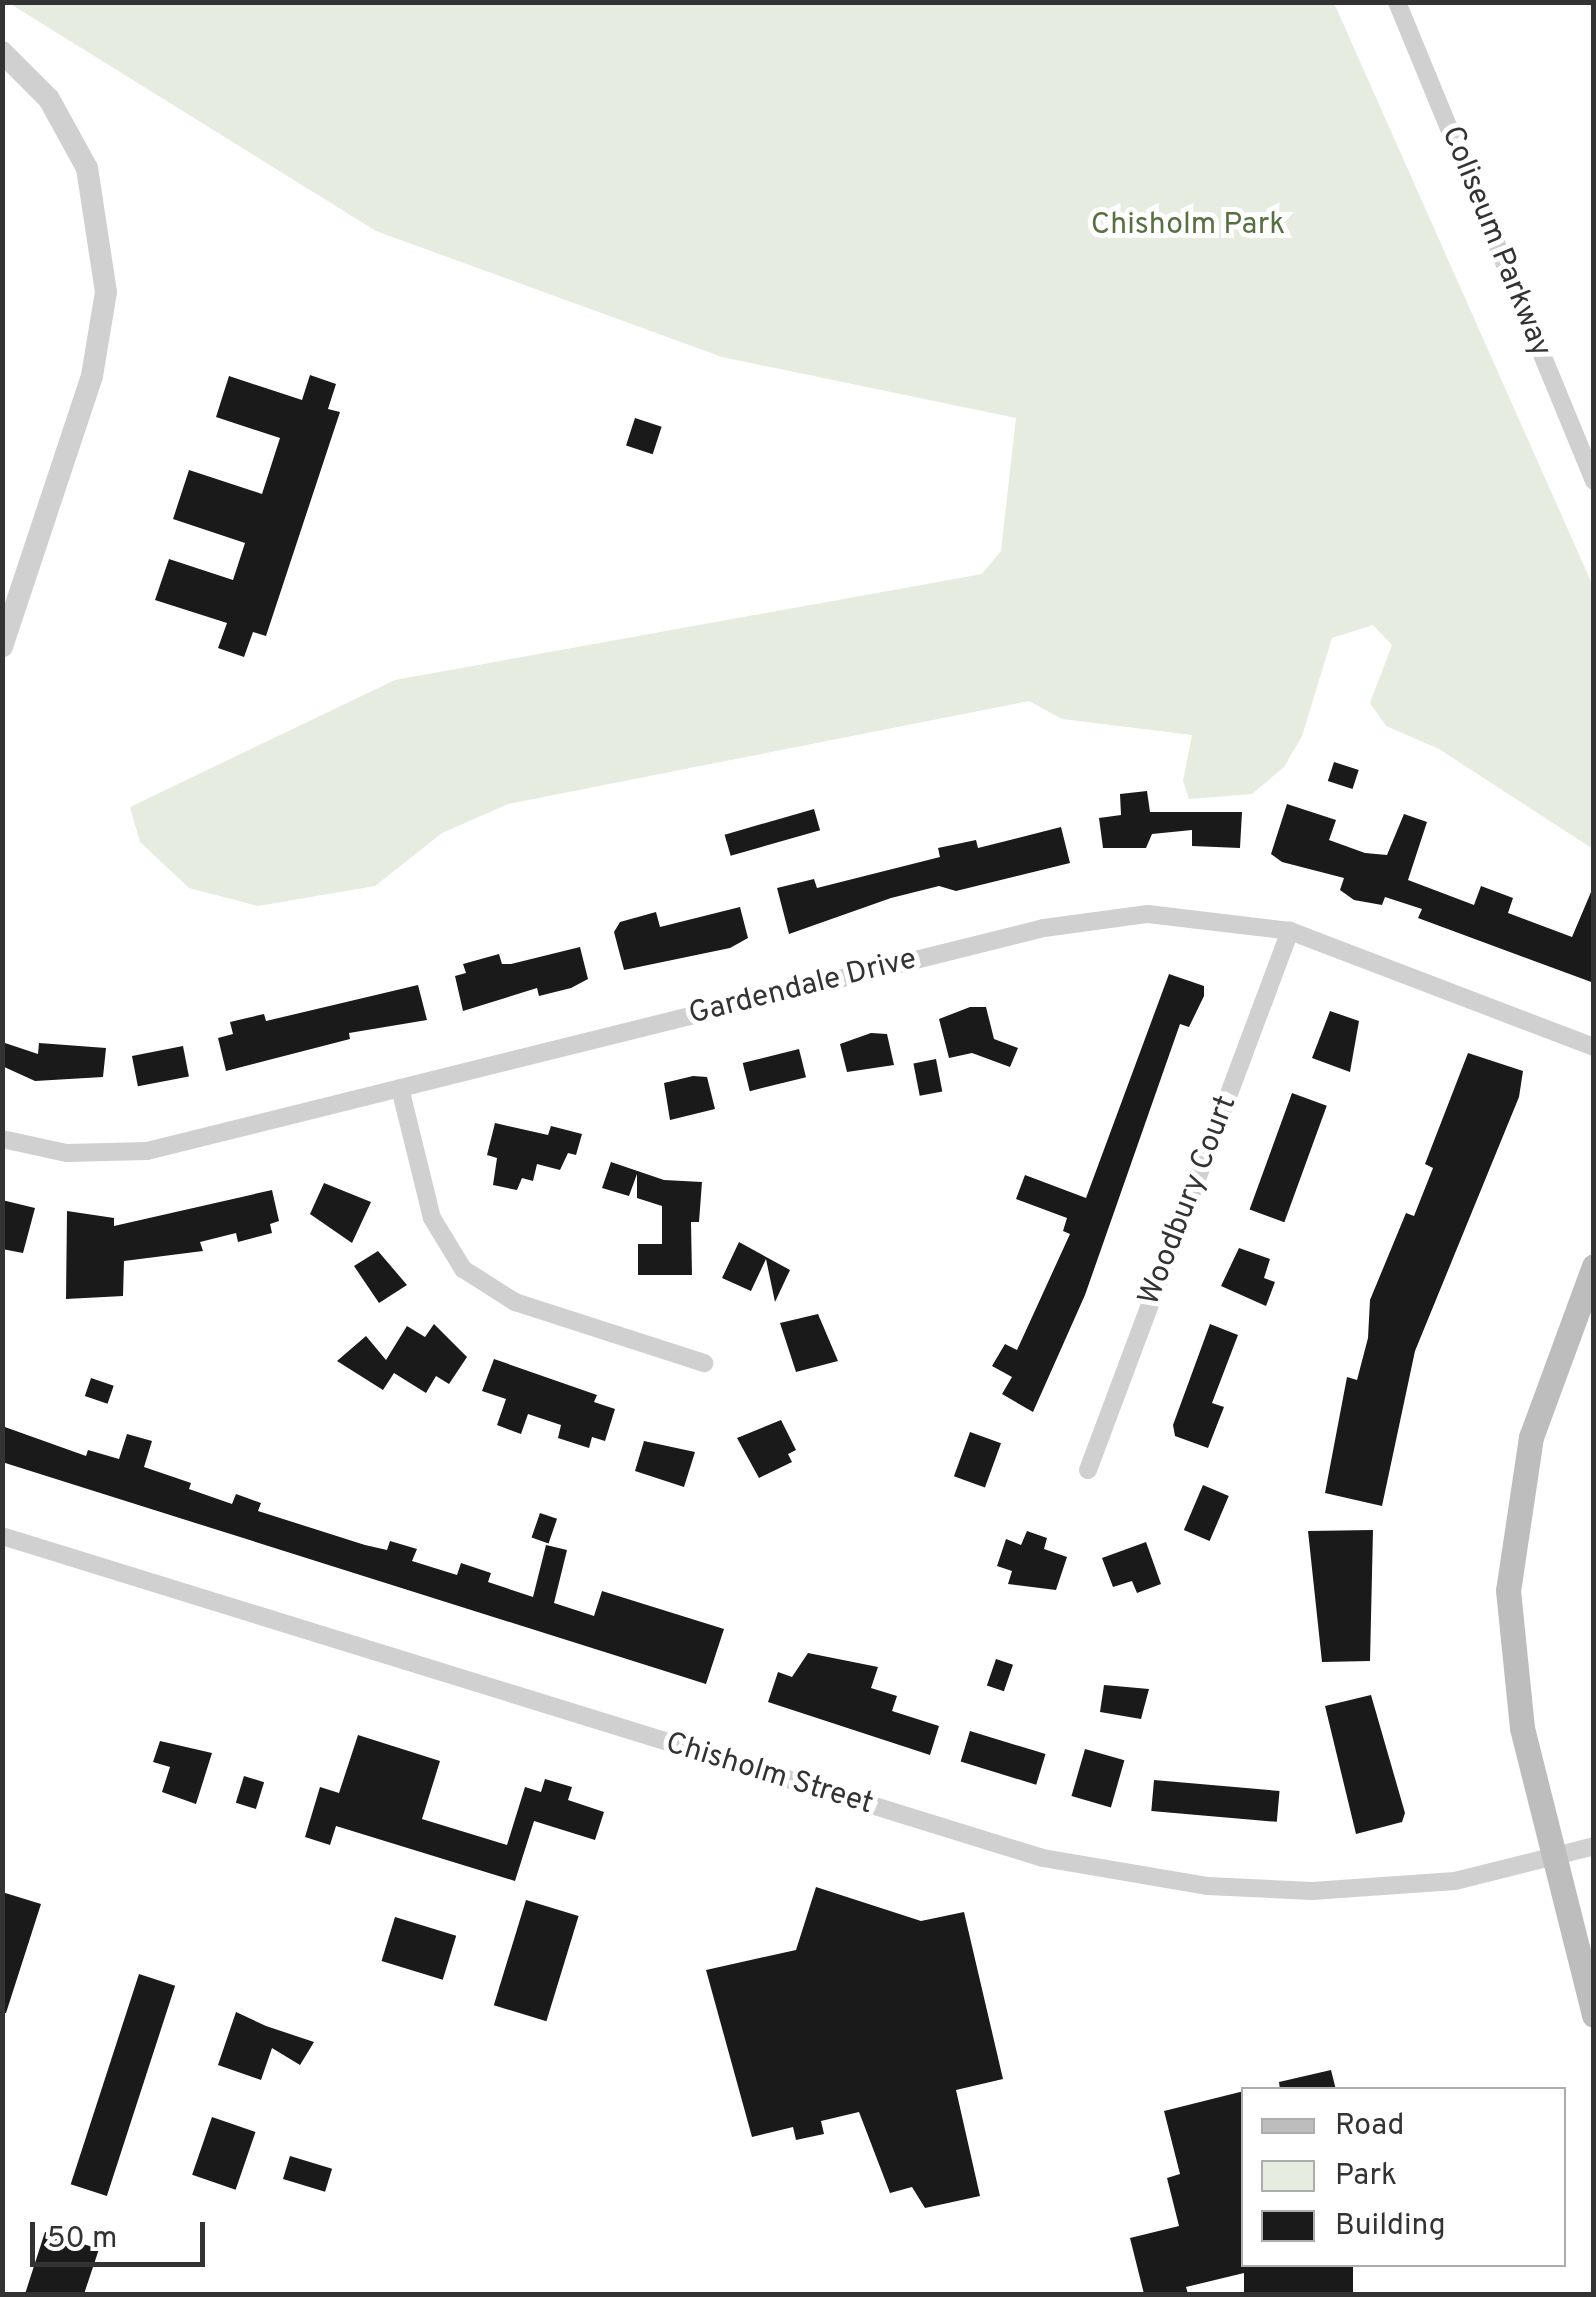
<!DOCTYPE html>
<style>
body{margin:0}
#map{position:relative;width:1596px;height:2297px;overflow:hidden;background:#fff;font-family:Overpass,sans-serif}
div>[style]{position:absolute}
.green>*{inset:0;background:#e6ecdf}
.building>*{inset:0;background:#1a1a1a;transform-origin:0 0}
.minor>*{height:18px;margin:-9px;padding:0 9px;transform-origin:9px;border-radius:9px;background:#d0d0d0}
.tertiary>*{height:22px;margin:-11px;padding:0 11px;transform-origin:11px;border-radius:11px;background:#d0d0d0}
.secondary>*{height:25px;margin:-12.5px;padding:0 12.5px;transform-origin:12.5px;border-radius:12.5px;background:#bdbdbd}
span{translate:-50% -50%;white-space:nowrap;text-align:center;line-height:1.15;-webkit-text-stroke:10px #fff;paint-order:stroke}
.park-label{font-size:30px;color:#56703f}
.street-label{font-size:30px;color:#333}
.frame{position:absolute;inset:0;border:5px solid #333;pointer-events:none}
.legend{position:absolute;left:1241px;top:2087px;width:325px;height:180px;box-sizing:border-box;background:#fff;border:2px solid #adadad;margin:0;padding:12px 18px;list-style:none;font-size:30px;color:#333}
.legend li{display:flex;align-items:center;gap:20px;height:50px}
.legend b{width:50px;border:2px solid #adadad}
.scale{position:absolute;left:30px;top:2222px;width:175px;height:45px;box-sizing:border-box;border:5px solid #333;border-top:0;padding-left:12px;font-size:30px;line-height:35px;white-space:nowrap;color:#333;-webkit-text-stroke:8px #fff;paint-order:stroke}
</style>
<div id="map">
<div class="green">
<i style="clip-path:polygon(9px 3px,1334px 3px,1593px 586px,1593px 849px,1439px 749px,1386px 726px,1370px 703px,1392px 645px,1373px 625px,1332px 638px,1302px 736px,1284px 767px,1252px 794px,1189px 799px,1183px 781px,1192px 735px,1062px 719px,1029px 701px,508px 804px,442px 833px,375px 886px,258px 906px,189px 888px,140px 842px,130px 807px,395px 680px,982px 574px,1001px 551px,1016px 418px,722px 357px,376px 231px)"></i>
</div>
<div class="building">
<i style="clip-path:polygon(310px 375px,336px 384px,328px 409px,340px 412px,266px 636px,253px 632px,244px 657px,218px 648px,227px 623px,155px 600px,169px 559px,233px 580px,245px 543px,173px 519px,189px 470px,262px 494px,280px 438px,216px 417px,229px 376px,302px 400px)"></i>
<i style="left:635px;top:418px;width:28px;height:29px;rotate:18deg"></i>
<i style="left:1334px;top:762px;width:26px;height:20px;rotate:18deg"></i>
<i style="clip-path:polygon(1147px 791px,1150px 812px,1242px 812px,1240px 848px,1192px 846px,1192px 830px,1152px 834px,1146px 848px,1103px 848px,1099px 818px,1121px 815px,1120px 794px)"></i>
<i style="clip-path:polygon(1287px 804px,1336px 820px,1329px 840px,1365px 853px,1387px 855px,1404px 814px,1427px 822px,1408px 880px,1474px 905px,1481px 886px,1513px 898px,1508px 913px,1572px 937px,1594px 885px,1594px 983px,1418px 918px,1422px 909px,1385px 897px,1382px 905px,1354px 900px,1340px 890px,1344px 878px,1282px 862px,1271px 854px)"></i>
<i style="left:814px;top:809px;width:22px;height:93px;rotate:74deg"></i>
<i style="clip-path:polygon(1061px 827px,1070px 863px,956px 891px,939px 886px,891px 898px,789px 934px,777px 888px,814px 879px,817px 888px,940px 857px,938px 848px,976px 840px,978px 848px)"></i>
<i style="clip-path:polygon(740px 907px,748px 938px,730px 948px,624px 970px,614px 932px,620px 922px,656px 912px,660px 927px)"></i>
<i style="clip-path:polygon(580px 947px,588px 979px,571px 988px,539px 996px,537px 988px,463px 1011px,455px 976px,466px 973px,463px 964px,499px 954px,502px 964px,511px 964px)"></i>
<i style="clip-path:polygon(1169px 974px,1204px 986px,1204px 996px,1189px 1027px,1180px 1024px,1085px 1295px,1033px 1412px,1002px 1394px,1012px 1377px,992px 1366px,1005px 1344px,1017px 1350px,1070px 1234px,1063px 1231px,1067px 1218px,1016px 1199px,1025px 1175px,1086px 1198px)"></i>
<i style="clip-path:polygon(418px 985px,427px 1020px,349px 1033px,350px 1039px,226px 1071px,218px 1038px,233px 1034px,230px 1022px,264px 1014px,266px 1021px)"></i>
<i style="clip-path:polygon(970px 1007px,986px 1007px,994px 1039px,1018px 1048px,1010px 1067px,972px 1053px,949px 1058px,939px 1019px)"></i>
<i style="clip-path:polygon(1330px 1011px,1359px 1021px,1350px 1072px,1312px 1058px)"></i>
<i style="clip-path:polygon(871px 1033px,887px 1034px,894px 1065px,847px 1072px,840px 1044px)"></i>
<i style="clip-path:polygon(2px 1042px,38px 1054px,39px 1043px,106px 1048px,103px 1077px,35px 1081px,2px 1066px)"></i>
<i style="left:183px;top:1046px;width:31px;height:52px;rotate:79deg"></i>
<i style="left:799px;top:1049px;width:29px;height:58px;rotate:76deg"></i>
<i style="clip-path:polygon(1468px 1053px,1523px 1071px,1519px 1097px,1415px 1351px,1382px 1506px,1325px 1493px,1347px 1377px,1357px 1380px,1368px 1338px,1370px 1300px,1406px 1213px,1414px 1216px,1433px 1168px,1425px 1164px)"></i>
<i style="left:936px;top:1059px;width:33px;height:23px;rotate:79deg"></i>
<i style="clip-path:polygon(693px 1076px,707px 1077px,715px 1109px,670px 1120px,664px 1083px)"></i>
<i style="left:1292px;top:1093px;width:37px;height:124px;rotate:20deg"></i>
<i style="clip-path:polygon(495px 1123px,548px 1135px,551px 1126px,582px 1134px,576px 1155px,568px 1153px,560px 1170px,537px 1164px,533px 1181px,522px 1178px,517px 1190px,493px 1185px,497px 1158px,487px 1155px)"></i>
<i style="clip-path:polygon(611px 1162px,664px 1180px,702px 1182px,699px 1222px,691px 1222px,692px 1275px,638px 1275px,638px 1244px,662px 1244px,662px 1206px,637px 1198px,637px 1174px,629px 1196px,602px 1188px)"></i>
<i style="clip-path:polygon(324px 1183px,371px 1202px,352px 1243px,310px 1214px)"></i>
<i style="clip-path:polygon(272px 1190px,279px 1221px,270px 1224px,272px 1233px,238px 1242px,236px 1233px,200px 1242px,203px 1251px,124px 1261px,123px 1296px,66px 1299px,67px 1211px,114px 1218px,114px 1226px)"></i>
<i style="clip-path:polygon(2px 1200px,35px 1208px,23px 1253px,2px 1249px)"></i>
<i style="clip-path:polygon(739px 1242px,790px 1270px,775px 1302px,766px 1259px,751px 1291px,722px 1278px)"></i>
<i style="clip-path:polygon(1239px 1248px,1270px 1259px,1264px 1278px,1275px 1282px,1266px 1306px,1221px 1286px)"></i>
<i style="clip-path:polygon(378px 1251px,407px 1285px,379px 1303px,354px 1266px)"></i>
<i style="clip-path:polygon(818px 1314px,838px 1361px,796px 1372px,780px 1323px)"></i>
<i style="clip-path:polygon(434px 1324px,467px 1357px,449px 1384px,436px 1376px,426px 1393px,394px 1373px,383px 1390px,337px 1361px,366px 1336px,386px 1360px,407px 1326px,425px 1337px)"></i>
<i style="clip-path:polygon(1210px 1324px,1238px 1335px,1212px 1403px,1224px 1407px,1208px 1448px,1175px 1436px,1173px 1425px)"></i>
<i style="clip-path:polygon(494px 1359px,597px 1395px,594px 1402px,615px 1409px,605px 1441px,592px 1437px,589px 1448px,558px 1438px,561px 1425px,528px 1414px,521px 1434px,497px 1425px,506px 1399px,482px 1391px)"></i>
<i style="left:91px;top:1378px;width:24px;height:19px;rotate:19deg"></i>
<i style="clip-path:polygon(781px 1420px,796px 1450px,788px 1454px,792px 1462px,759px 1478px,737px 1438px)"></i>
<i style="clip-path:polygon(2px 1426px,86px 1456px,88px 1450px,119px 1459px,127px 1434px,152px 1441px,144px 1467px,191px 1483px,189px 1489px,232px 1504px,236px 1494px,261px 1503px,258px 1511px,365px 1545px,387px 1550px,390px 1541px,417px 1549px,412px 1561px,457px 1575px,461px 1563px,491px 1573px,488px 1582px,533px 1597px,546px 1545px,567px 1550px,554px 1603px,594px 1616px,602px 1591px,724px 1629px,706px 1684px,2px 1462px)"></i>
<i style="left:970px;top:1432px;width:33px;height:47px;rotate:20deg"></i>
<i style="clip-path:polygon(644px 1441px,695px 1452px,684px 1487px,635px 1471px)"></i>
<i style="left:1203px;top:1485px;width:28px;height:49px;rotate:23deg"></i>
<i style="left:540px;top:1513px;width:18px;height:26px;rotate:19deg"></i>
<i style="clip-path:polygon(1373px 1530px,1370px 1661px,1322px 1662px,1308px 1531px)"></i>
<i style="clip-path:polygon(1027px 1531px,1047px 1538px,1044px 1549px,1067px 1557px,1056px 1590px,1008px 1584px,1012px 1571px,997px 1566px,1006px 1539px,1021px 1545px)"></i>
<i style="clip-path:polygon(1146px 1542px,1161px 1584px,1137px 1593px,1132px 1581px,1113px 1587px,1102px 1558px)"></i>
<i style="clip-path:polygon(808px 1653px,878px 1667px,871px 1688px,897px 1696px,892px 1711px,939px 1726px,930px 1755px,768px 1702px,778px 1672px,792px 1677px)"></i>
<i style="left:996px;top:1659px;width:18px;height:28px;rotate:19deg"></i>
<i style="clip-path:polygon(1104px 1685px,1149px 1689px,1141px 1719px,1100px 1712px)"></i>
<i style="clip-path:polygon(1371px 1695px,1405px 1813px,1402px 1822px,1356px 1834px,1325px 1706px)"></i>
<i style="left:970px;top:1731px;width:79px;height:32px;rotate:17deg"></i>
<i style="clip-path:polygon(358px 1735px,440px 1761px,422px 1819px,507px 1845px,525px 1787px,541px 1792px,545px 1779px,572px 1787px,568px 1800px,604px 1812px,595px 1840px,534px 1821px,515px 1881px,336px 1826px,330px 1845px,305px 1837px,320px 1787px,339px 1793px)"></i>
<i style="clip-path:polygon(160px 1741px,212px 1753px,196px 1804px,162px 1792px,170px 1767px,153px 1762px)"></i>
<i style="left:1085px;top:1749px;width:41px;height:49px;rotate:16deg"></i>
<i style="left:244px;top:1776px;width:21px;height:28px;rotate:17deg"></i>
<i style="left:1154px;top:1780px;width:126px;height:31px;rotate:5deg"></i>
<i style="clip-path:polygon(816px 1887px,921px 1921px,964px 1912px,1003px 2079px,956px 2090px,980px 2196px,925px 2208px,912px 2187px,890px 2193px,859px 2112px,821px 2121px,824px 2134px,796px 2140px,793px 2127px,752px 2137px,706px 1970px,796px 1950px)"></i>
<i style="clip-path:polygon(2px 1892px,41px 1904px,6px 2013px,2px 2013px)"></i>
<i style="left:526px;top:1900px;width:55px;height:110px;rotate:17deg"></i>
<i style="left:395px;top:1917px;width:64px;height:46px;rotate:17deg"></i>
<i style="left:139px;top:1974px;width:38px;height:221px;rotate:18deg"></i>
<i style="clip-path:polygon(236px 2012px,266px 2026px,314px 2042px,300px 2065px,272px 2048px,261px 2080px,218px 2065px)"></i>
<i style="clip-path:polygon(1331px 2070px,1336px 2090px,1280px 2090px,1279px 2082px)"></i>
<i style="clip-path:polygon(1244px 2091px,1244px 2273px,1186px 2287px,1188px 2294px,1144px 2294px,1130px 2238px,1179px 2226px,1167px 2178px,1180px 2174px,1164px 2111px)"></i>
<i style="left:212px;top:2117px;width:46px;height:61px;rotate:19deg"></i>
<i style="left:290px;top:2156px;width:44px;height:24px;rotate:17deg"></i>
<i style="clip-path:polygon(45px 2232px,99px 2249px,84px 2294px,25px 2294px)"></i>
<i style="left:1244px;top:2264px;width:109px;height:31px"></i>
</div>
<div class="minor">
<i style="left:1397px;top:2px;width:518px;rotate:67.64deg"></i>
<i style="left:400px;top:1088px;width:134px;rotate:76.2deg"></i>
<i style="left:432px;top:1218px;width:60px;rotate:58.7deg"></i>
<i style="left:463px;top:1269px;width:62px;rotate:32.4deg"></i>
<i style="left:515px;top:1302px;width:199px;rotate:17.9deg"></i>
<i style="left:2px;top:1139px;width:66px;rotate:12.2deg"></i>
<i style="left:67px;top:1153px;width:80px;rotate:-1.4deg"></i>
<i style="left:147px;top:1151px;width:924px;rotate:-13.96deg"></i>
<i style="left:1044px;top:928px;width:105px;rotate:-7.7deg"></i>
<i style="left:1148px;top:914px;width:143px;rotate:6.8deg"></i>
<i style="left:1290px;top:931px;width:325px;rotate:20.9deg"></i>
<i style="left:1088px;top:1470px;width:576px;rotate:-69.46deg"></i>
<i style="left:2px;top:1536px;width:1090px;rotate:17.19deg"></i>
<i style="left:1043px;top:1858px;width:166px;rotate:9.7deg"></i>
<i style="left:1207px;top:1886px;width:105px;rotate:2.7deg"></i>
<i style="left:1312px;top:1891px;width:143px;rotate:-4deg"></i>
<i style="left:1455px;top:1881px;width:143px;rotate:-14.1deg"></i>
</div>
<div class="tertiary">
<i style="left:2px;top:52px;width:66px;rotate:45deg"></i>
<i style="left:49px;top:99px;width:79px;rotate:61.2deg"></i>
<i style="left:87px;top:168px;width:125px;rotate:81.3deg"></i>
<i style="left:106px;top:292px;width:85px;rotate:99.5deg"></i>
<i style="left:92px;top:376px;width:285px;rotate:108.4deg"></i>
</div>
<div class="secondary">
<i style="left:1594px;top:1266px;width:182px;rotate:110.2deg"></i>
<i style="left:1531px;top:1437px;width:155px;rotate:98.5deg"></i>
<i style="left:1508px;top:1590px;width:139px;rotate:84.2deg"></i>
<i style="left:1522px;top:1728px;width:296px;rotate:75.9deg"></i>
</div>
<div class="park-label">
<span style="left:1188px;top:226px">Chisholm Park</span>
</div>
<div class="street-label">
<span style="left:1495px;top:242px;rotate:68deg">Coliseum Parkway</span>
<span style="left:803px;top:988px;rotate:-14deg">Gardendale Drive</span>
<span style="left:1189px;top:1201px;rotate:-69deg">Woodbury Court</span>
<span style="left:769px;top:1775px;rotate:17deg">Chisholm Street</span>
</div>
<div class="frame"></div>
<ul class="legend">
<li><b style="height:12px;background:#bdbdbd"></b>Road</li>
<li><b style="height:28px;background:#e6ecdf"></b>Park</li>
<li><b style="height:28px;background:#1a1a1a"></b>Building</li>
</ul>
<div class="scale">50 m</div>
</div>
